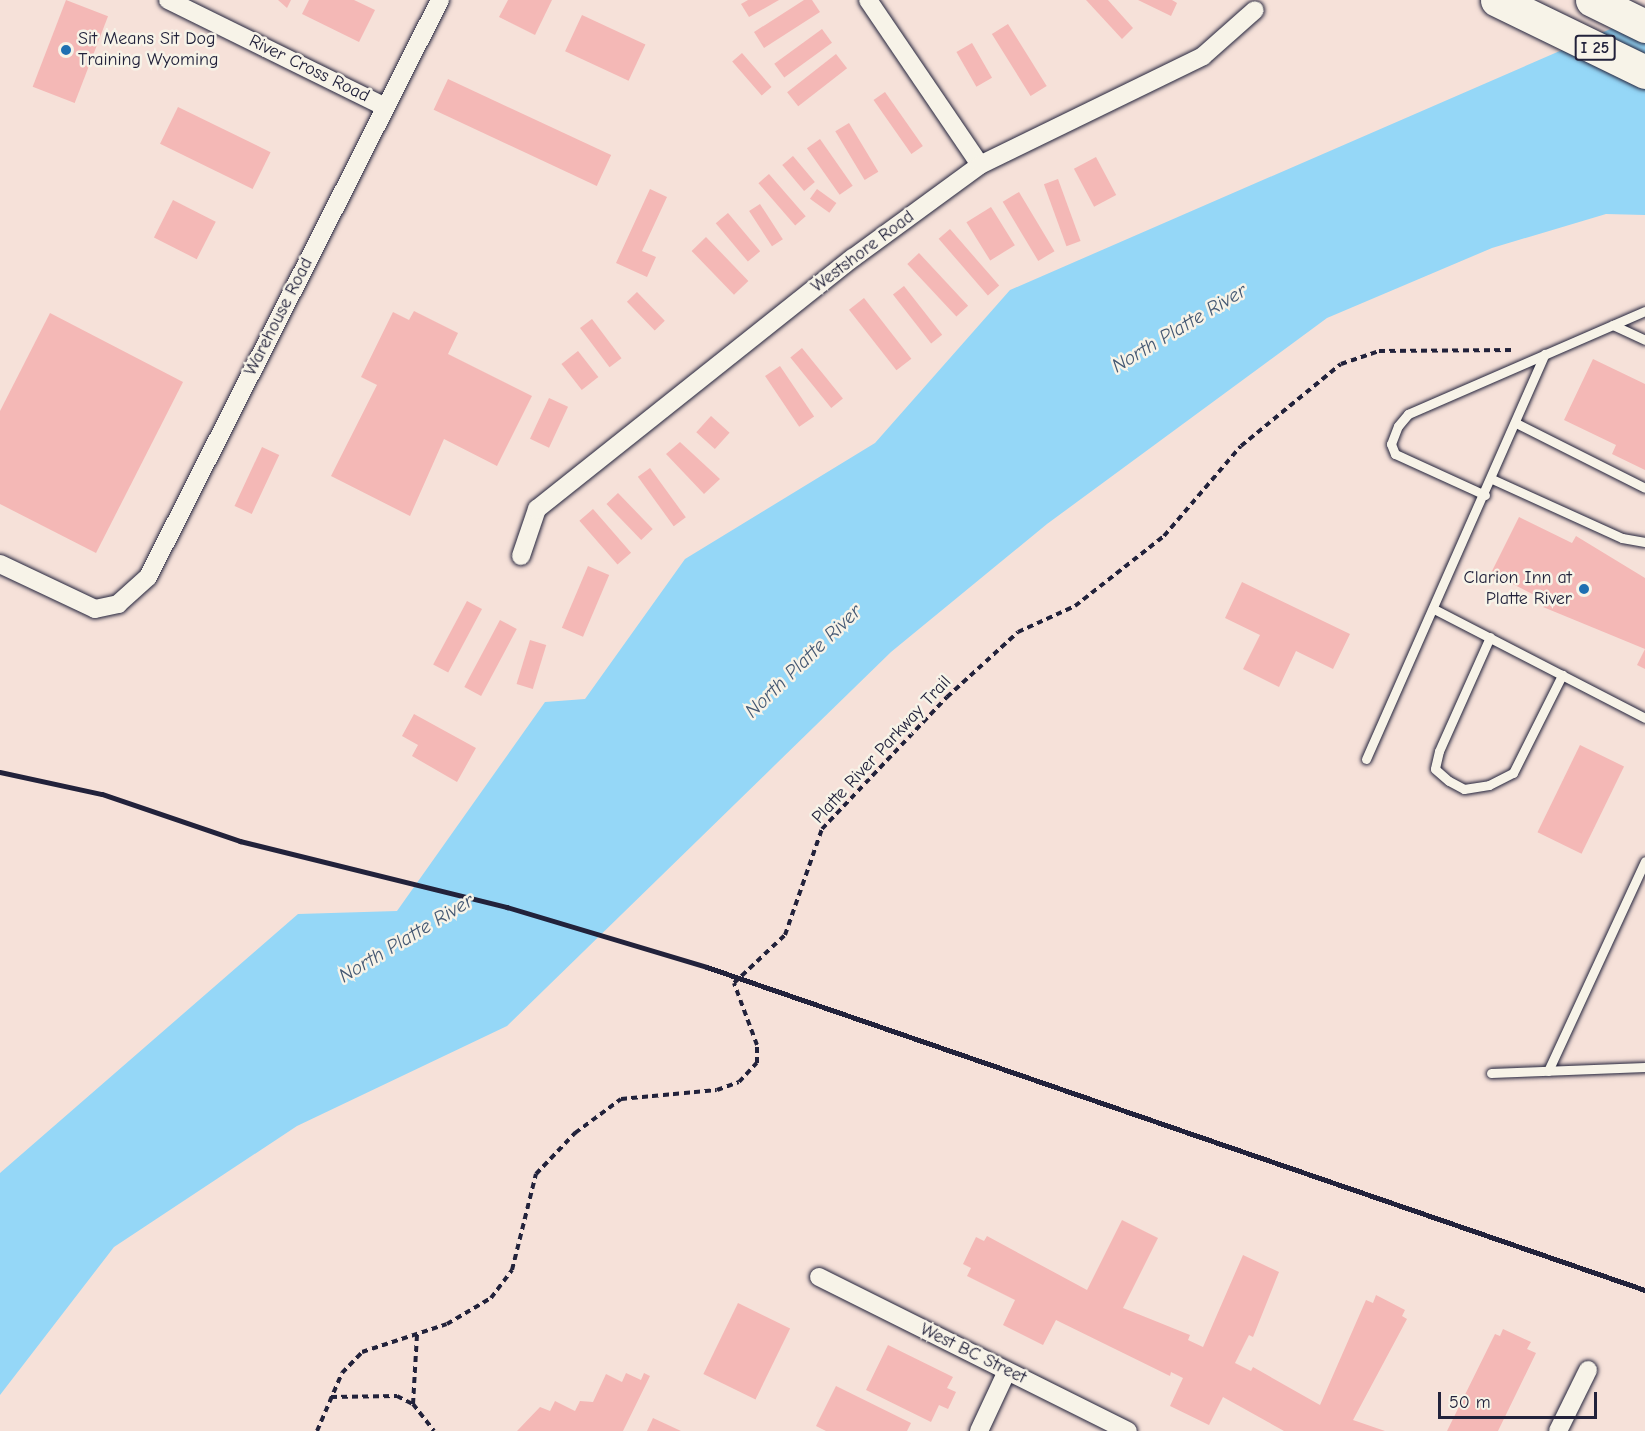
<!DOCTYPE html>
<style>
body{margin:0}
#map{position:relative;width:1645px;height:1431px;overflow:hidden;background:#f6e1d9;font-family:"Comic Neue",sans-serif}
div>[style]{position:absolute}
.water>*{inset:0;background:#95d7f7}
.building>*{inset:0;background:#f4b8b6;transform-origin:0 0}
.path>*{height:4px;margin-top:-2px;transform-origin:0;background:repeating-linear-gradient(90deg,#22223b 0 6px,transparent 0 10.5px)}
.roads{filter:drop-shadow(0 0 2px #22223b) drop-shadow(0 0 2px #22223b)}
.service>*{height:9px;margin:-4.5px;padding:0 4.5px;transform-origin:4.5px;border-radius:4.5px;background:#f7f3e8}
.minor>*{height:18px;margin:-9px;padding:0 9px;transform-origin:9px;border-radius:9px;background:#f7f3e8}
.motorway>*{height:33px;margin:-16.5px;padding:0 16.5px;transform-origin:16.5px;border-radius:16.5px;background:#f7f3e8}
.rail>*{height:4.5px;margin:-2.25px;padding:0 2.25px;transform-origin:2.25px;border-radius:2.25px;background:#22223b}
.dots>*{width:16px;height:16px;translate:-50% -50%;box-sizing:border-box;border:3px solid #f7f3e8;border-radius:50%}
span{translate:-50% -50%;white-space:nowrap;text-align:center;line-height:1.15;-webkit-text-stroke:5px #f7f3e8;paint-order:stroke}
.shield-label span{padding:2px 4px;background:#f7f3e8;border:2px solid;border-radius:4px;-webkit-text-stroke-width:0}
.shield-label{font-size:16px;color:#22223b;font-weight:700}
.poi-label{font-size:18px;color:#22223b}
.left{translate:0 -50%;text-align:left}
.right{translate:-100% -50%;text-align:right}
.street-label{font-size:18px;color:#22223b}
.water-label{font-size:20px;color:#445873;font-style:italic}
.scale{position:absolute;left:1438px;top:1392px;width:159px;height:27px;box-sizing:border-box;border:3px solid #22223b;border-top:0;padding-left:8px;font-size:18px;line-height:21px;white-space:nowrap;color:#22223b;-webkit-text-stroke:4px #f7f3e8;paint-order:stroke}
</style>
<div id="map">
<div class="water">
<i style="clip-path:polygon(1645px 14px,1645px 215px,1606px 214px,1492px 248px,1327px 318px,1047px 524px,891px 652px,507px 1026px,297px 1126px,114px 1247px,0 1395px,0 1173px,298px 914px,397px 911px,545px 702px,585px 699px,685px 559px,875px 443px,1010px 290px)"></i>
</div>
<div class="building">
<i style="left:66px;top:0;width:45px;height:93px;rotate:21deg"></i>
<i style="clip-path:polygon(278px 0,291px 0,287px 8px)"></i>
<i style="clip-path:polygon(309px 0,354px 0,375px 10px,359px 42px,302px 14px)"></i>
<i style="clip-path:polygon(508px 0,552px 0,535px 35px,499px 17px)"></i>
<i style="clip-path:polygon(748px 0,779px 0,749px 17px,741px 4px)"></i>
<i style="clip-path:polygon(804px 0,812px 0,820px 12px,764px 48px,754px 32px)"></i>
<i style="clip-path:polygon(1086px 0,1108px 0,1133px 28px,1122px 39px)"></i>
<i style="clip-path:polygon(1138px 0,1172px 0,1177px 3px,1171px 16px)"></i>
<i style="left:582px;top:15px;width:70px;height:40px;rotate:25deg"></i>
<i style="left:1008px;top:24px;width:73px;height:19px;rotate:58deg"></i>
<i style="left:822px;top:29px;width:17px;height:59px;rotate:54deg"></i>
<i style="left:972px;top:43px;width:40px;height:18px;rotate:60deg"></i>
<i style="left:742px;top:53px;width:45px;height:13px;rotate:49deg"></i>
<i style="left:836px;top:54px;width:18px;height:62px;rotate:52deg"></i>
<i style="left:448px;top:79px;width:180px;height:34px;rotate:25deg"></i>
<i style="left:885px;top:92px;width:66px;height:14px;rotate:55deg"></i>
<i style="left:178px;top:107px;width:103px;height:41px;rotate:26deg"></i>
<i style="left:849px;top:123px;width:57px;height:16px;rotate:59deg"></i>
<i style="left:820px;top:139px;width:57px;height:16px;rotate:55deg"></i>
<i style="left:793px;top:156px;width:34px;height:14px;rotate:50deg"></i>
<i style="left:1096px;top:157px;width:43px;height:25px;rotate:62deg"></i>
<i style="left:769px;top:174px;width:56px;height:14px;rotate:49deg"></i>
<i style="left:1058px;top:179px;width:66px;height:15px;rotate:70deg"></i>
<i style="clip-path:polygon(650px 189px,667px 197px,642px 251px,656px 257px,647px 277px,616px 263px)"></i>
<i style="left:817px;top:189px;width:24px;height:12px;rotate:36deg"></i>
<i style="left:1019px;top:192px;width:69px;height:19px;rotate:59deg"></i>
<i style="left:173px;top:200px;width:48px;height:42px;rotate:27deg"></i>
<i style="left:760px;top:204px;width:42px;height:13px;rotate:57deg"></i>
<i style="left:991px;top:207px;width:45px;height:29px;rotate:58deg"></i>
<i style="left:728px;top:213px;width:50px;height:16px;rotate:50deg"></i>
<i style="left:950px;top:229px;width:75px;height:15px;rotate:49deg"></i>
<i style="left:706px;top:237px;width:61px;height:20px;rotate:46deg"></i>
<i style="left:919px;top:253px;width:72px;height:16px;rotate:47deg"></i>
<i style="left:904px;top:286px;width:62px;height:14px;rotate:52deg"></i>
<i style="left:637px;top:292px;width:40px;height:14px;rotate:46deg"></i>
<i style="left:864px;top:298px;width:77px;height:19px;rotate:52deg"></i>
<i style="clip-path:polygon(414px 311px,458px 333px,448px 354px,532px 396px,497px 466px,444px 439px,410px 516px,331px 476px,377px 385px,361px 377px,393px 312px,409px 320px)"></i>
<i style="clip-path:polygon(50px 313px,183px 382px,96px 553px,0 504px,0 411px)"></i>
<i style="left:592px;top:319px;width:49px;height:15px;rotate:53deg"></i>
<i style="left:802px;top:348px;width:65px;height:15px;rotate:51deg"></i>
<i style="left:578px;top:351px;width:33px;height:21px;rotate:52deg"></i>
<i style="clip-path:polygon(1593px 359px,1645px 384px,1645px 470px,1612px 454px,1616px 445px,1564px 420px)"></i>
<i style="left:780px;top:366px;width:61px;height:18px;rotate:56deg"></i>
<i style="left:549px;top:398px;width:21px;height:45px;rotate:25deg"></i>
<i style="left:711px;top:416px;width:25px;height:22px;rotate:42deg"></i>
<i style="clip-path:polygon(680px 442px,720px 479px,704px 494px,666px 454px)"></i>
<i style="left:262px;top:447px;width:19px;height:65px;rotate:25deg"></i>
<i style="left:650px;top:468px;width:61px;height:15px;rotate:54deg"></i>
<i style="left:618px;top:493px;width:50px;height:16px;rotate:46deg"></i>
<i style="left:593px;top:509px;width:58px;height:18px;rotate:49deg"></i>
<i style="clip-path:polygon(1519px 517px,1572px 543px,1576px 536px,1645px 578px,1645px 669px,1637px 665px,1645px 649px,1543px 607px,1546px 601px,1491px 573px)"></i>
<i style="left:588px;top:566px;width:23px;height:67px;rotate:23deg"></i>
<i style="clip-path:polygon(1242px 582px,1350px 634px,1333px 669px,1296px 651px,1279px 687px,1243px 669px,1260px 635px,1225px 618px)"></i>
<i style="left:467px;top:601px;width:17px;height:72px;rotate:28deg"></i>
<i style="left:500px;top:620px;width:19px;height:76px;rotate:28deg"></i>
<i style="left:530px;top:640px;width:17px;height:46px;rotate:17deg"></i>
<i style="clip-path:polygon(414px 714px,476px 748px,457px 782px,412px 756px,418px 745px,402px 736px)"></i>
<i style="left:1580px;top:745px;width:49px;height:97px;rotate:26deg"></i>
<i style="clip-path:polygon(1122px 1220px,1158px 1238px,1123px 1308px,1190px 1335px,1188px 1340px,1203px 1347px,1243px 1255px,1279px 1272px,1253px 1337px,1249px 1335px,1235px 1363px,1251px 1371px,1253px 1367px,1320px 1405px,1366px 1300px,1373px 1303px,1376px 1295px,1405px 1310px,1402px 1316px,1407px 1319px,1353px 1420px,1385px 1431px,1284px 1431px,1223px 1397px,1209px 1425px,1170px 1406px,1183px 1378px,1171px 1372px,1170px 1376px,1056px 1320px,1043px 1345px,1003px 1325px,1015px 1300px,967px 1276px,971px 1268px,963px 1264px,976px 1237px,984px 1241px,987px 1236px,1087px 1290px)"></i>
<i style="left:738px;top:1303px;width:58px;height:79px;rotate:26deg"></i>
<i style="clip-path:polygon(1503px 1329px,1531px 1342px,1527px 1349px,1536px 1353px,1498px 1431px,1447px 1431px,1495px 1334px,1500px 1336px)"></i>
<i style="clip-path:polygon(888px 1345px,953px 1377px,947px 1388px,956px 1392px,948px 1409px,939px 1405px,931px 1422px,866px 1390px)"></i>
<i style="clip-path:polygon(626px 1373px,641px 1380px,644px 1373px,650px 1376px,623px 1431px,517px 1431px,540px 1407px,550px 1411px,555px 1401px,575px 1411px,580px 1401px,593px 1402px,606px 1374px,622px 1382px)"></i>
<i style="clip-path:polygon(836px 1386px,911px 1423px,907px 1431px,826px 1431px,816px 1426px)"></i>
<i style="clip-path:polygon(653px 1418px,681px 1431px,647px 1431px)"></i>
</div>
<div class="path">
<i style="left:331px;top:1397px;width:66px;rotate:-0.9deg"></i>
<i style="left:397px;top:1396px;width:18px;rotate:27deg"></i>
<i style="left:413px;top:1404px;width:34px;rotate:52deg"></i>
<i style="left:413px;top:1404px;width:70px;rotate:-86.7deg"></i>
<i style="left:317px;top:1431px;width:63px;rotate:-66.7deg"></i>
<i style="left:342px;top:1373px;width:29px;rotate:-46deg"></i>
<i style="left:362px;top:1352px;width:89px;rotate:-18.2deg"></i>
<i style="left:447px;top:1324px;width:51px;rotate:-30.6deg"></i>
<i style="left:491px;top:1298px;width:35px;rotate:-53deg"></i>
<i style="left:512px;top:1270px;width:99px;rotate:-76deg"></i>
<i style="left:536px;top:1174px;width:57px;rotate:-46.4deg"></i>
<i style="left:575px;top:1133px;width:57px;rotate:-36.5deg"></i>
<i style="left:621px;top:1099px;width:96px;rotate:-5.4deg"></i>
<i style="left:717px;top:1090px;width:23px;rotate:-20deg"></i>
<i style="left:739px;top:1082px;width:26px;rotate:-47deg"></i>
<i style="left:757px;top:1063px;width:18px;rotate:-90deg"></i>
<i style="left:757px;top:1045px;width:66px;rotate:-110.4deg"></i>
<i style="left:734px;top:983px;width:70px;rotate:-43.3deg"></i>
<i style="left:785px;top:935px;width:112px;rotate:-70.8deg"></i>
<i style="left:822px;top:829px;width:182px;rotate:-46.6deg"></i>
<i style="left:947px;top:697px;width:96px;rotate:-42.5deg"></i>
<i style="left:1018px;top:632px;width:63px;rotate:-24.5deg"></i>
<i style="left:1075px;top:606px;width:113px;rotate:-38.2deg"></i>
<i style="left:1164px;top:536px;width:118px;rotate:-49.5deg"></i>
<i style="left:1241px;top:446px;width:129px;rotate:-39.4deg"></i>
<i style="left:1341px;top:364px;width:40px;rotate:-18.9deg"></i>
<i style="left:1379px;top:351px;width:135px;rotate:-0.4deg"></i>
</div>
<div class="roads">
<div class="service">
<i style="left:1613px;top:325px;width:35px;rotate:25deg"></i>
<i style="left:1516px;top:423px;width:144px;rotate:26.7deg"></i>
<i style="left:1492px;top:479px;width:143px;rotate:24.4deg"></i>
<i style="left:1622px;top:538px;width:23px;rotate:10deg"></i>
<i style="left:1485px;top:495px;width:99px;rotate:-155.5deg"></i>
<i style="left:1395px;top:454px;width:11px;rotate:-112deg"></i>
<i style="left:1391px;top:444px;width:19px;rotate:-69deg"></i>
<i style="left:1398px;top:426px;width:16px;rotate:-50deg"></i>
<i style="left:1408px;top:414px;width:258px;rotate:-23.5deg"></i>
<i style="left:1434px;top:609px;width:237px;rotate:27.3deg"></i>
<i style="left:1490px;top:637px;width:125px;rotate:114.1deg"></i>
<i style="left:1439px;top:751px;width:18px;rotate:103deg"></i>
<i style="left:1435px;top:769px;width:18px;rotate:41deg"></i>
<i style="left:1449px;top:781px;width:17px;rotate:28deg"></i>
<i style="left:1464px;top:789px;width:25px;rotate:-9deg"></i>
<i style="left:1489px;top:785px;width:27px;rotate:-27deg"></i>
<i style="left:1513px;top:773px;width:110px;rotate:-63.4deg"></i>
<i style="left:1366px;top:759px;width:443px;rotate:-66.2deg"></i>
<i style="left:1548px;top:1071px;width:231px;rotate:-65.2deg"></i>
<i style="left:1491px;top:1073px;width:154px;rotate:-2.2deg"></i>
</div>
<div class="minor">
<i style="left:168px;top:0;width:242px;rotate:26.2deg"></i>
<i style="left:868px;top:0;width:199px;rotate:55.8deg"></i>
<i style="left:521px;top:556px;width:50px;rotate:-71.2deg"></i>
<i style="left:537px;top:509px;width:404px;rotate:-38.5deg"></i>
<i style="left:853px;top:258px;width:157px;rotate:-36.2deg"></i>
<i style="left:980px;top:165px;width:248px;rotate:-26deg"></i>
<i style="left:1203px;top:56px;width:69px;rotate:-41.5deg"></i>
<i style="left:0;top:564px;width:105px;rotate:25.3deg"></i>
<i style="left:95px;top:609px;width:24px;rotate:-12deg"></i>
<i style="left:118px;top:604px;width:40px;rotate:-42deg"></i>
<i style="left:148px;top:577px;width:647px;rotate:-63.16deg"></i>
<i style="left:819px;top:1277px;width:345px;rotate:26.5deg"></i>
<i style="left:979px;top:1431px;width:66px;rotate:-65deg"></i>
<i style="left:1558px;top:1431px;width:68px;rotate:-63.8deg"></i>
</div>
<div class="motorway">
<i style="left:1497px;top:0;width:165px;rotate:25.9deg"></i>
<i style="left:1592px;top:0;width:59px;rotate:26.1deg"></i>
</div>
</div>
<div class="rail">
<i style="left:0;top:772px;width:104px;rotate:12.2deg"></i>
<i style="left:102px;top:794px;width:146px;rotate:18.8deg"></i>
<i style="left:240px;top:841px;width:275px;rotate:13.9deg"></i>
<i style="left:507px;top:907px;width:209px;rotate:16.7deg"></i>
<i style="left:707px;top:967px;width:992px;rotate:19deg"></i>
</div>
<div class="dots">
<i style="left:66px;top:50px;background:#1f6fb2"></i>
<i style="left:1584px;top:589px;background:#1f6fb2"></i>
</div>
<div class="shield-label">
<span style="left:1595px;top:48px">I 25</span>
</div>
<div class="poi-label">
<span class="left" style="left:78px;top:50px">Sit Means Sit Dog<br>Training Wyoming</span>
<span class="right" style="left:1572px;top:589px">Clarion Inn at<br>Platte River</span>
</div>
<div class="street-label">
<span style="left:309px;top:69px;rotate:26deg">River Cross Road</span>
<span style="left:863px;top:252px;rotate:-37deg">Westshore Road</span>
<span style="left:279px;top:317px;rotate:-63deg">Warehouse Road</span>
<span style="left:882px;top:750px;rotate:-47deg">Platte River Parkway Trail</span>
<span style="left:973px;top:1354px;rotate:26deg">West BC Street</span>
</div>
<div class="water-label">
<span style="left:1179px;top:328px;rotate:-31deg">North Platte River</span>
<span style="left:803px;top:661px;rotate:-44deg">North Platte River</span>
<span style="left:406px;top:938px;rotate:-31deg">North Platte River</span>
</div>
<div class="scale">50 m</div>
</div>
